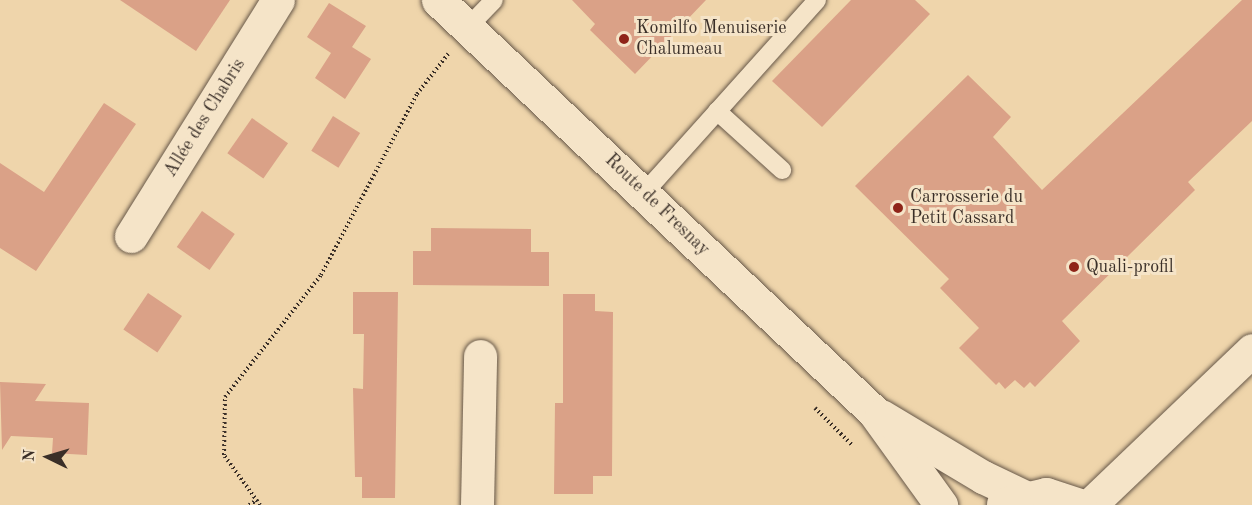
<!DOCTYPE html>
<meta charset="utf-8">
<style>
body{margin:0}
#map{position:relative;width:1252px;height:505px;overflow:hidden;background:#efd5ab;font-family:"Old Standard TT",serif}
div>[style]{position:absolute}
.building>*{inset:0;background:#daa187;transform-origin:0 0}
.path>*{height:4px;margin-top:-2px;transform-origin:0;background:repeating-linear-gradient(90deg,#3a2f28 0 1.5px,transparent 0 4.5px)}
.roads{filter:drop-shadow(0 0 2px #675849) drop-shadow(0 0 2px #675849)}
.lane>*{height:18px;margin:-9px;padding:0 9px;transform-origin:9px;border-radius:9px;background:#f5e4c8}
.street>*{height:33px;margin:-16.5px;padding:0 16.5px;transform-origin:16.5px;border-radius:16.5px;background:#f5e4c8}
.secondary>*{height:33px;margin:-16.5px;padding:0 16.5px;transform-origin:16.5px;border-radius:16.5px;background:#f5e4c8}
.dots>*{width:16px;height:16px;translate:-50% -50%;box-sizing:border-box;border:3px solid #f5e4c8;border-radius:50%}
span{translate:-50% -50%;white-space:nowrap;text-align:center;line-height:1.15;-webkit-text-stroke:6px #f5e4c8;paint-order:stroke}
.poi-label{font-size:18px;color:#3a2f28}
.left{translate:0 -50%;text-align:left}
.street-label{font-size:18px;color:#3a2f28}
.north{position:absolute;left:18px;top:427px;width:60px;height:60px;-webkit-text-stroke:4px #f5e4c8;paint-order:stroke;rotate:275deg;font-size:16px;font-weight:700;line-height:24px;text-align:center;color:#3a2f28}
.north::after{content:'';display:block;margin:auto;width:21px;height:27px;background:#3a2f28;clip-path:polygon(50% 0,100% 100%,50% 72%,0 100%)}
</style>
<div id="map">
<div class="building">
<i style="clip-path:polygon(120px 0,230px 0,196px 51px)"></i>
<i style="clip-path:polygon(572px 0,706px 0,635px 74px,590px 30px,595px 24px)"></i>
<i style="clip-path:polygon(851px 0,915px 0,930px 14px,822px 127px,772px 81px)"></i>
<i style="clip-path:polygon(1242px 0,1252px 0,1252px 121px,1188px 182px,1195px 190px,1062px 321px,1080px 341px,1035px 387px,1030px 382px,1024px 388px,1015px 380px,1005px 389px,999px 382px,996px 385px,959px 348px,979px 328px,940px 288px,949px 279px,855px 186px,968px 75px,1011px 117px,993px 137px,1042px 190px)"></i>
<i style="clip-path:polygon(329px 3px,366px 26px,352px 47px,371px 59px,345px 99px,315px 78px,331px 53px,307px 37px)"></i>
<i style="clip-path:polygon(104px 103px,136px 124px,36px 271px,0 248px,0 163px,44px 192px)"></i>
<i style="left:333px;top:116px;width:32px;height:41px;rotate:32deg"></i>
<i style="left:252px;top:118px;width:44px;height:43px;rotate:35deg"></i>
<i style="left:202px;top:211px;width:40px;height:44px;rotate:35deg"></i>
<i style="clip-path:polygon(431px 228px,531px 229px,531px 252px,549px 252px,549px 286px,413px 285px,413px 251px,431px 251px)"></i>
<i style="clip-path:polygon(353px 292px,398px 292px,395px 498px,362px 498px,362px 477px,355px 477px,353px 388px,363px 389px,364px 334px,353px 334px)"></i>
<i style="left:148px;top:293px;width:41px;height:44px;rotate:34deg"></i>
<i style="clip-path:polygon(563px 294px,595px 294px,595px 311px,613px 312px,612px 476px,593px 476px,593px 494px,554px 494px,555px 403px,563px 403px)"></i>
<i style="clip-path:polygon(0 382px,46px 384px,35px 401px,89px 403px,87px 455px,52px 453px,53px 438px,11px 436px,2px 450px)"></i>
</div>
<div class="path">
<i style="left:815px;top:408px;width:52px;rotate:45deg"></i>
<i style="left:249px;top:505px;width:9px;rotate:-32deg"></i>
<i style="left:260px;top:505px;width:62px;rotate:-125.8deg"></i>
<i style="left:224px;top:455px;width:58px;rotate:-89deg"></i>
<i style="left:225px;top:397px;width:155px;rotate:-51.8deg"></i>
<i style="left:321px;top:275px;width:205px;rotate:-62.1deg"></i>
<i style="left:417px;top:94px;width:51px;rotate:-52.2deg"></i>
</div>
<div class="roads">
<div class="lane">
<i style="left:468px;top:27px;width:37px;rotate:-46deg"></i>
<i style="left:717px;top:111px;width:88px;rotate:42.2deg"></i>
<i style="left:644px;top:193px;width:259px;rotate:-48.1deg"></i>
</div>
<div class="street">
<i style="left:131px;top:236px;width:278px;rotate:-58.1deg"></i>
<i style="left:477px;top:505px;width:149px;rotate:-88.8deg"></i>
<i style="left:1090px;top:505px;width:224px;rotate:-43.7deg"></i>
</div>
<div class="secondary">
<i style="left:438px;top:0;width:600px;rotate:43.38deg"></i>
<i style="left:874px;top:412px;width:115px;rotate:54.2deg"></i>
<i style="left:881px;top:416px;width:119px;rotate:30.9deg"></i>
<i style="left:983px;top:477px;width:44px;rotate:25.4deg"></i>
<i style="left:1003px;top:504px;width:44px;rotate:-13.1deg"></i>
<i style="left:1046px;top:494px;width:36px;rotate:18deg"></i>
</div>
</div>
<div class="dots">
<i style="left:624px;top:39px;background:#8f2418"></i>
<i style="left:898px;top:208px;background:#8f2418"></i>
<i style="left:1074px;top:267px;background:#8f2418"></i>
</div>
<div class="poi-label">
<span class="left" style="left:636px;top:39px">Komilfo Menuiserie<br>Chalumeau</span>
<span class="left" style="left:910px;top:208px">Carrosserie du<br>Petit Cassard</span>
<span class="left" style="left:1086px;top:267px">Quali-profil</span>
</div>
<div class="street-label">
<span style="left:205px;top:118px;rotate:-58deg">Allée des Chabris</span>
<span style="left:657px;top:205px;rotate:44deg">Route de Fresnay</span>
</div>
<div class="north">N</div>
</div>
